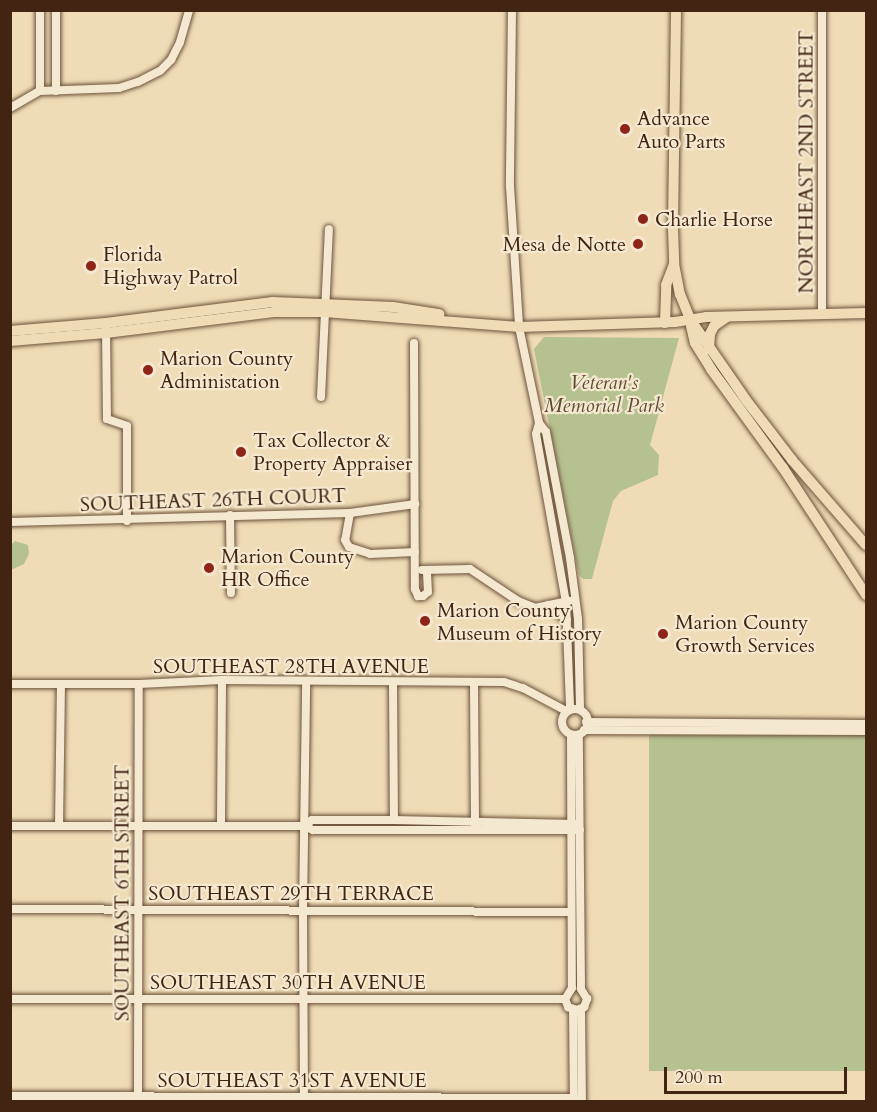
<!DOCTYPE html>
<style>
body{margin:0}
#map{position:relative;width:877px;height:1112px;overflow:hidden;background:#efdcb6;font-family:Cardo,serif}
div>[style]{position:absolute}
.green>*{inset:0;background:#b6c190;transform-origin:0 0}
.roads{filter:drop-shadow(0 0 2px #6d523c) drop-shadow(0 0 2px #6d523c)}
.minor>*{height:8px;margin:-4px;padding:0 4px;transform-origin:4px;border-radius:4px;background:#f5e8d0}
.minor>.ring{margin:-4px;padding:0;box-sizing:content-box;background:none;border:8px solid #f5e8d0;border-radius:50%}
.major>*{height:10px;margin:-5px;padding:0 5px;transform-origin:5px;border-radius:5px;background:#efdcb6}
.dots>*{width:16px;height:16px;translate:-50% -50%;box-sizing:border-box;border:3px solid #f5e8d0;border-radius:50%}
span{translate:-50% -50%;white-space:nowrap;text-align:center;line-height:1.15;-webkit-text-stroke:4.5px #f5e8d0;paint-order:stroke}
.poi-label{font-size:20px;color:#422413}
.left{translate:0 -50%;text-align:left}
.right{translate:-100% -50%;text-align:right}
.street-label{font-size:20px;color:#422413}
.park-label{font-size:20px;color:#5f4b32;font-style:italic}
.frame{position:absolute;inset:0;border:12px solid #422413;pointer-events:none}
.scale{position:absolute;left:664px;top:1067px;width:183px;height:27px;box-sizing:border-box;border:3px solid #422413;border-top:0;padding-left:8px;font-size:18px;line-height:21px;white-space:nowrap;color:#422413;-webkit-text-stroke:4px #f5e8d0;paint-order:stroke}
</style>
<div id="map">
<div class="green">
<i style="clip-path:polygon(544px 337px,679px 338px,650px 445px,659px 455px,658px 475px,621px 491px,613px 501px,592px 579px,583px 579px,579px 575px,534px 349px)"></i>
<i style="clip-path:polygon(15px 541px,28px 545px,29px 554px,24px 564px,11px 570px,11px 545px)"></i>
<i style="left:649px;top:732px;width:217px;height:339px"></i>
</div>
<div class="roads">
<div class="minor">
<i style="left:40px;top:10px;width:81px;rotate:90deg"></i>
<i style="left:56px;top:10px;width:81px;rotate:90deg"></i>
<i style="left:512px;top:10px;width:176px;rotate:90.7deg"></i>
<i style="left:510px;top:186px;width:141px;rotate:86.3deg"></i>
<i style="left:519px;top:327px;width:98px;rotate:78.2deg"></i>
<i style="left:539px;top:423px;width:11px;rotate:52deg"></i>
<i style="left:546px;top:432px;width:128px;rotate:79.2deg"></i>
<i style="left:570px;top:558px;width:62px;rotate:82.5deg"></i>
<i style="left:578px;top:619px;width:90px;rotate:88.7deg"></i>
<i style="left:10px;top:108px;width:34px;rotate:-30deg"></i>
<i style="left:40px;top:91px;width:79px;rotate:-2.2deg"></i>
<i style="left:119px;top:88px;width:20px;rotate:-18deg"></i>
<i style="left:138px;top:82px;width:25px;rotate:-27deg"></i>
<i style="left:160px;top:71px;width:16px;rotate:-45deg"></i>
<i style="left:171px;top:60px;width:20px;rotate:-63deg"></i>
<i style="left:180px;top:42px;width:33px;rotate:-74deg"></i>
<i style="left:822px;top:314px;width:304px;rotate:-90deg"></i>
<i style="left:106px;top:328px;width:91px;rotate:89.4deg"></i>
<i style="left:107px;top:419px;width:21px;rotate:19deg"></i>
<i style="left:127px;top:426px;width:95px;rotate:90deg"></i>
<i style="left:414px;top:343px;width:246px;rotate:89.8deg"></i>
<i style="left:415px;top:589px;width:8px;rotate:67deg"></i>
<i style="left:418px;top:596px;width:5px"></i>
<i style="left:423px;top:596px;width:6px;rotate:-39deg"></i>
<i style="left:428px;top:592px;width:22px;rotate:-93deg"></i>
<i style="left:321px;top:397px;width:168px;rotate:-87.3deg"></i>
<i style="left:539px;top:423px;width:11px;rotate:105deg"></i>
<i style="left:536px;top:434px;width:171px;rotate:79.9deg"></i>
<i style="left:566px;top:602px;width:106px;rotate:87.8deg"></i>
<i style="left:350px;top:513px;width:27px;rotate:100deg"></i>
<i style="left:345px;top:540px;width:8px;rotate:60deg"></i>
<i style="left:349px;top:547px;width:22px;rotate:18deg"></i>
<i style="left:370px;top:554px;width:45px;rotate:-2.5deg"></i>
<i style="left:230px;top:515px;width:78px;rotate:89.3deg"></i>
<i style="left:10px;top:522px;width:340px;rotate:-1.5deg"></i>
<i style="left:350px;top:513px;width:66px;rotate:-7.9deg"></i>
<i style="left:422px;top:570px;width:48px;rotate:-1.2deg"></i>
<i style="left:470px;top:569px;width:58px;rotate:33.7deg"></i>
<i style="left:518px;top:601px;width:18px;rotate:22deg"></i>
<i style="left:535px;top:608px;width:35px;rotate:-12deg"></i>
<i style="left:548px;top:605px;width:24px;rotate:38deg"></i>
<i style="left:393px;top:682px;width:138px;rotate:89.6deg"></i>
<i style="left:474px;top:682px;width:144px;rotate:89.6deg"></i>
<i style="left:10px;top:684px;width:129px"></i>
<i style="left:139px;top:684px;width:83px;rotate:-2.8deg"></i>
<i style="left:222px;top:680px;width:282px;rotate:0.4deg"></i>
<i style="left:504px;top:682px;width:20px;rotate:18deg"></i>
<i style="left:523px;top:688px;width:49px;rotate:28.1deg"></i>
<i class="ring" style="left:562px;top:709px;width:18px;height:18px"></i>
<i style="left:586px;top:722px;width:280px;rotate:0.4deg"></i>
<i style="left:584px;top:730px;width:282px;rotate:0.2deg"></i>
<i style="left:571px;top:736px;width:252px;rotate:89.8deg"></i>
<i style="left:572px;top:988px;width:13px;rotate:122deg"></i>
<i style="left:565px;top:999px;width:9px;rotate:69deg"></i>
<i style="left:568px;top:1007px;width:9px;rotate:18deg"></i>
<i style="left:577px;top:1010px;width:8px;rotate:-23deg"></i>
<i style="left:584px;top:1007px;width:9px;rotate:-69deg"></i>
<i style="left:587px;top:999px;width:12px;rotate:-121deg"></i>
<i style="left:581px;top:989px;width:254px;rotate:-90.5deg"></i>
<i style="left:221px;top:825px;width:145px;rotate:-89.6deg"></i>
<i style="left:10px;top:826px;width:295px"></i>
<i style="left:305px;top:826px;width:9px;rotate:27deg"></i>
<i style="left:313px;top:830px;width:267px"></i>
<i style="left:59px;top:826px;width:142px;rotate:-89.2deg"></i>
<i style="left:305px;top:826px;width:9px;rotate:-41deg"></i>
<i style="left:312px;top:820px;width:82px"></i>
<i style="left:394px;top:820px;width:181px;rotate:1.3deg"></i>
<i style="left:10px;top:909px;width:561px;rotate:0.31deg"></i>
<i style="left:10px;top:999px;width:555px"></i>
<i style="left:581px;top:1009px;width:93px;rotate:89.4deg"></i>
<i style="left:573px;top:1010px;width:92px;rotate:89.4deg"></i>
<i style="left:10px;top:1096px;width:564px;rotate:0.2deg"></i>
<i style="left:138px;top:1101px;width:417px;rotate:-89.9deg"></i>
<i style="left:304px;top:1102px;width:192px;rotate:-90.3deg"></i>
<i style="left:303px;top:910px;width:229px;rotate:-89.2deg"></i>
</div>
<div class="major">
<i style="left:676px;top:10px;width:218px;rotate:90.8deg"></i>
<i style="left:673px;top:228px;width:36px;rotate:88deg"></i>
<i style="left:674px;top:264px;width:31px;rotate:79deg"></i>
<i style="left:680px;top:294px;width:27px;rotate:68deg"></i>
<i style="left:690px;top:319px;width:98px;rotate:55.3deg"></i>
<i style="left:746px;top:400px;width:76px;rotate:52.5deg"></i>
<i style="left:792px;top:460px;width:113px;rotate:49deg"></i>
<i style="left:665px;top:323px;width:38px;rotate:-88deg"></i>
<i style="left:666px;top:285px;width:22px;rotate:-69deg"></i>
<i style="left:691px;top:326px;width:17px;rotate:77deg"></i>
<i style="left:695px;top:343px;width:31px;rotate:58deg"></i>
<i style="left:711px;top:369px;width:122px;rotate:54deg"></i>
<i style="left:783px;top:468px;width:152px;rotate:56.8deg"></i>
<i style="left:10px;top:331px;width:96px;rotate:-4.8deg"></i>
<i style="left:106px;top:323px;width:168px;rotate:-7.2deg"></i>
<i style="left:273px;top:302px;width:120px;rotate:2.4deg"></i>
<i style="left:393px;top:307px;width:47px;rotate:8.7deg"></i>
<i style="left:10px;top:341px;width:96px;rotate:-4.8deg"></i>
<i style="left:106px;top:333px;width:169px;rotate:-7.1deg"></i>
<i style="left:274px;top:312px;width:50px"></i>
<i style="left:324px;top:312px;width:196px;rotate:4.4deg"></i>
<i style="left:519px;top:327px;width:156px;rotate:-1.8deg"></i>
<i style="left:675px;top:322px;width:31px;rotate:-9deg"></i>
<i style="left:706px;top:317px;width:160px;rotate:-1.4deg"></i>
<i style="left:709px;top:349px;width:15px;rotate:-86deg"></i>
<i style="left:710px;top:334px;width:9px;rotate:-63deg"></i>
<i style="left:714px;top:326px;width:16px;rotate:-35deg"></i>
</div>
</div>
<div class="dots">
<i style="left:625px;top:129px;background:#8f2418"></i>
<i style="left:643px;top:219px;background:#8f2418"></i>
<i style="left:638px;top:244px;background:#8f2418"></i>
<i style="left:91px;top:266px;background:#8f2418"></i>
<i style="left:148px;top:370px;background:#8f2418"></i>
<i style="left:241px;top:452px;background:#8f2418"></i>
<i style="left:209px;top:568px;background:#8f2418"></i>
<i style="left:425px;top:621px;background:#8f2418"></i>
<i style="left:663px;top:634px;background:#8f2418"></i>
</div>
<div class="poi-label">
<span class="left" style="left:637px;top:130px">Advance<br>Auto Parts</span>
<span class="left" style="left:655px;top:219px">Charlie Horse</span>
<span class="right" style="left:626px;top:244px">Mesa de Notte</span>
<span class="left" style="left:103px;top:266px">Florida<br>Highway Patrol</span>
<span class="left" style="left:160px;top:370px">Marion County<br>Administation</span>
<span class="left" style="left:253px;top:452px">Tax Collector &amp;<br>Property Appraiser</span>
<span class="left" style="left:221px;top:568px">Marion County<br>HR Office</span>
<span class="left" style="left:437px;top:622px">Marion County<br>Museum of History</span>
<span class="left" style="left:675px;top:634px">Marion County<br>Growth Services</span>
</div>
<div class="street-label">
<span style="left:806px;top:162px;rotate:-90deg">NORTHEAST 2ND STREET</span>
<span style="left:213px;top:500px;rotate:-2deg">SOUTHEAST 26TH COURT</span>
<span style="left:291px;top:666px">SOUTHEAST 28TH AVENUE</span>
<span style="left:122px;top:893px;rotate:-90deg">SOUTHEAST 6TH STREET</span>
<span style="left:291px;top:893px">SOUTHEAST 29TH TERRACE</span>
<span style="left:288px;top:982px">SOUTHEAST 30TH AVENUE</span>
<span style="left:292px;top:1080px">SOUTHEAST 31ST AVENUE</span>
</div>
<div class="park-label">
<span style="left:604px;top:394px">Veteran's<br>Memorial Park</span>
</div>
<div class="frame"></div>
<div class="scale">200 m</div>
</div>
